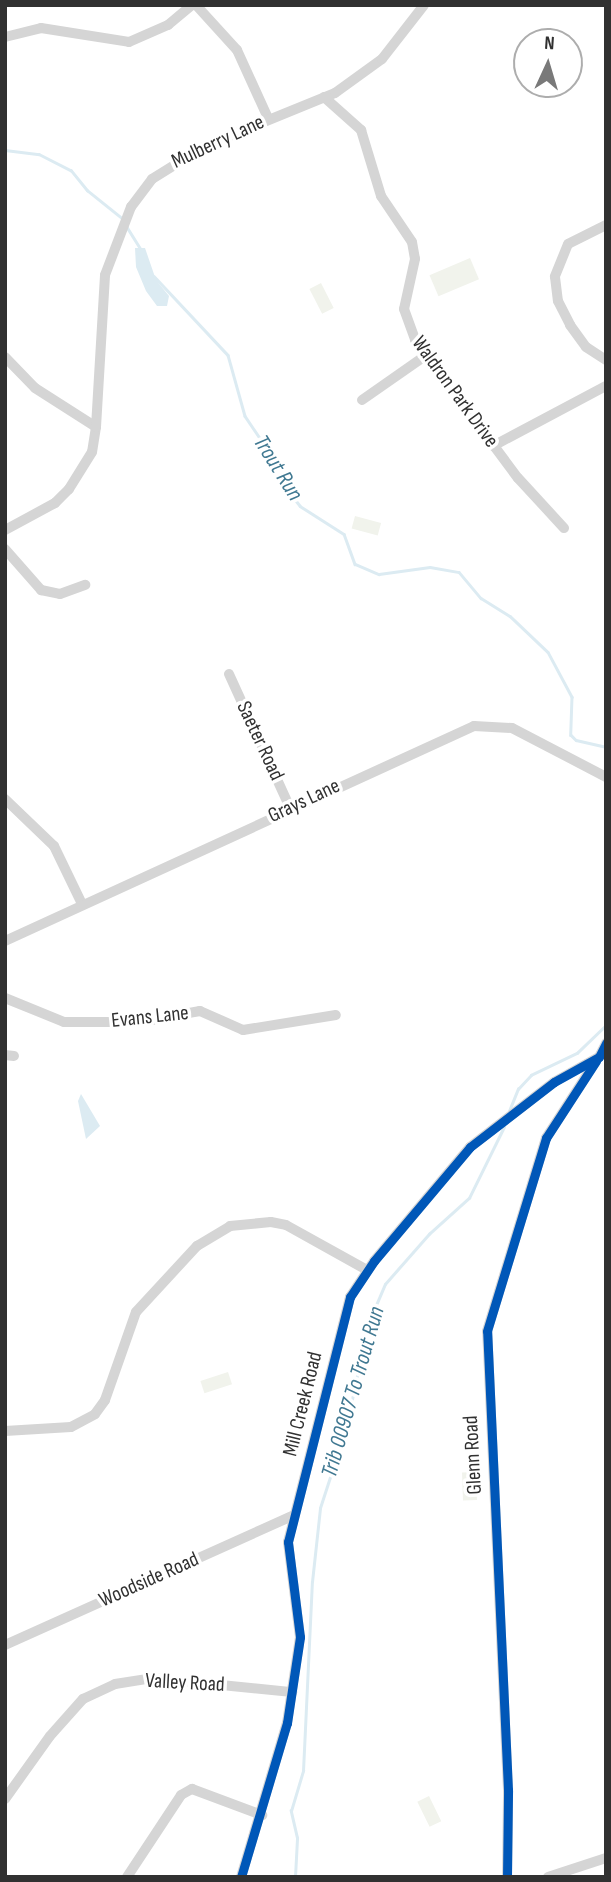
<!DOCTYPE html>
<style>
body{margin:0}
#map{position:relative;width:611px;height:1882px;overflow:hidden;background:#fff;font-family:"Sofia Sans Condensed",sans-serif}
div>[style]{position:absolute}
.green>*{inset:0;background:#f1f3ec;transform-origin:0 0}
.water>*{inset:0;background:#dcebf2}
.stream>*{height:2.5px;margin:-1.25px;padding:0 1.25px;transform-origin:1.25px;border-radius:1.25px;background:#dcebf2}
.minor>*{height:10px;margin:-5px;padding:0 5px;transform-origin:5px;border-radius:5px;background:#d5d5d5}
.cycleway>*{height:9px;margin:-4.5px;padding:0 4.5px;transform-origin:4.5px;border-radius:4.5px;background:#0057b8}
span{translate:-50% -50%;white-space:nowrap;text-align:center;line-height:1.15;-webkit-text-stroke:7px #fff;paint-order:stroke}
.street-label{font-size:21px;color:#313131}
.water-label{font-size:23px;color:#417992;font-style:italic}
.frame{position:absolute;inset:0;border:7px solid #313131;pointer-events:none}
.north{position:absolute;left:513px;top:28px;width:70px;height:70px;box-sizing:border-box;background:#fff;border:2px solid #adadad;border-radius:50%;rotate:4deg;font-size:19px;font-weight:700;line-height:28px;text-align:center;color:#313131}
.north::after{content:'';display:block;margin:auto;width:24px;height:32px;background:#797979;clip-path:polygon(50% 0,100% 100%,50% 72%,0 100%)}
</style>
<div id="map">
<div class="green">
<i style="left:470px;top:258px;width:23px;height:44px;rotate:67deg"></i>
<i style="left:321px;top:283px;width:28px;height:13px;rotate:63deg"></i>
<i style="left:355px;top:516px;width:27px;height:13px;rotate:15deg"></i>
<i style="left:228px;top:1372px;width:13px;height:29px;rotate:72deg"></i>
<i style="left:476px;top:1472px;width:28px;height:14px;rotate:88deg"></i>
<i style="left:429px;top:1796px;width:28px;height:13px;rotate:64deg"></i>
</div>
<div class="water">
<i style="clip-path:polygon(135px 248px,145px 248px,156px 280px,169px 296px,167px 306px,157px 306px,146px 291px,136px 267px)"></i>
<i style="clip-path:polygon(81px 1094px,100px 1126px,86px 1139px,78px 1101px)"></i>
</div>
<div class="stream">
<i style="left:5px;top:150px;width:34px;rotate:7deg"></i>
<i style="left:39px;top:154px;width:36px;rotate:27deg"></i>
<i style="left:71px;top:170px;width:26px;rotate:51deg"></i>
<i style="left:87px;top:190px;width:45px;rotate:38.7deg"></i>
<i style="left:127px;top:227px;width:25px;rotate:58deg"></i>
<i style="left:154px;top:276px;width:108px;rotate:46.9deg"></i>
<i style="left:228px;top:355px;width:63px;rotate:74.4deg"></i>
<i style="left:245px;top:416px;width:36px;rotate:56deg"></i>
<i style="left:265px;top:446px;width:31px;rotate:69deg"></i>
<i style="left:276px;top:475px;width:39px;rotate:52deg"></i>
<i style="left:300px;top:506px;width:52px;rotate:32.5deg"></i>
<i style="left:344px;top:534px;width:32px;rotate:70deg"></i>
<i style="left:355px;top:564px;width:26px;rotate:23deg"></i>
<i style="left:379px;top:574px;width:51px;rotate:-7.8deg"></i>
<i style="left:430px;top:567px;width:29px;rotate:10deg"></i>
<i style="left:459px;top:572px;width:34px;rotate:50deg"></i>
<i style="left:481px;top:598px;width:34px;rotate:32deg"></i>
<i style="left:510px;top:616px;width:52px;rotate:43.5deg"></i>
<i style="left:548px;top:652px;width:51px;rotate:61.9deg"></i>
<i style="left:572px;top:697px;width:38px;rotate:92deg"></i>
<i style="left:571px;top:735px;width:7px;rotate:45deg"></i>
<i style="left:576px;top:740px;width:31px;rotate:13deg"></i>
<i style="left:509px;top:1111px;width:24px;rotate:-68deg"></i>
<i style="left:518px;top:1089px;width:19px;rotate:-47deg"></i>
<i style="left:531px;top:1075px;width:51px;rotate:-25.6deg"></i>
<i style="left:577px;top:1053px;width:39px;rotate:-44deg"></i>
<i style="left:605px;top:1026px;width:72px;rotate:-89.2deg"></i>
<i style="left:295px;top:1877px;width:39px;rotate:-87deg"></i>
<i style="left:297px;top:1838px;width:28px;rotate:-103deg"></i>
<i style="left:291px;top:1811px;width:42px;rotate:-73.3deg"></i>
<i style="left:303px;top:1771px;width:189px;rotate:-87.3deg"></i>
<i style="left:312px;top:1582px;width:74px;rotate:-83.8deg"></i>
<i style="left:320px;top:1508px;width:84px;rotate:-72deg"></i>
<i style="left:346px;top:1428px;width:106px;rotate:-78.1deg"></i>
<i style="left:368px;top:1324px;width:43px;rotate:-67deg"></i>
<i style="left:385px;top:1284px;width:67px;rotate:-48.7deg"></i>
<i style="left:429px;top:1234px;width:54px;rotate:-42deg"></i>
<i style="left:469px;top:1198px;width:79px;rotate:-63.8deg"></i>
</div>
<div class="minor">
<i style="left:196px;top:5px;width:61px;rotate:47.7deg"></i>
<i style="left:237px;top:50px;width:75px;rotate:65.5deg"></i>
<i style="left:5px;top:37px;width:37px;rotate:-14deg"></i>
<i style="left:41px;top:28px;width:89px;rotate:9deg"></i>
<i style="left:129px;top:42px;width:43px;rotate:-23.6deg"></i>
<i style="left:168px;top:25px;width:31px;rotate:-40deg"></i>
<i style="left:324px;top:97px;width:50px;rotate:41.7deg"></i>
<i style="left:361px;top:130px;width:69px;rotate:73.1deg"></i>
<i style="left:381px;top:196px;width:55px;rotate:56deg"></i>
<i style="left:412px;top:242px;width:17px;rotate:80deg"></i>
<i style="left:415px;top:259px;width:51px;rotate:102.4deg"></i>
<i style="left:404px;top:309px;width:33px;rotate:70deg"></i>
<i style="left:415px;top:340px;width:172px;rotate:53.3deg"></i>
<i style="left:518px;top:478px;width:68px;rotate:47.4deg"></i>
<i style="left:606px;top:225px;width:42px;rotate:153.4deg"></i>
<i style="left:568px;top:244px;width:35px;rotate:112deg"></i>
<i style="left:555px;top:277px;width:24px;rotate:83deg"></i>
<i style="left:558px;top:301px;width:27px;rotate:63deg"></i>
<i style="left:570px;top:325px;width:27px;rotate:54deg"></i>
<i style="left:586px;top:347px;width:24px;rotate:33deg"></i>
<i style="left:5px;top:357px;width:43px;rotate:45.9deg"></i>
<i style="left:35px;top:388px;width:72px;rotate:32.6deg"></i>
<i style="left:96px;top:427px;width:25px;rotate:99deg"></i>
<i style="left:92px;top:452px;width:44px;rotate:121.9deg"></i>
<i style="left:69px;top:489px;width:20px;rotate:135deg"></i>
<i style="left:55px;top:503px;width:57px;rotate:151.6deg"></i>
<i style="left:362px;top:400px;width:77px;rotate:-34.9deg"></i>
<i style="left:96px;top:427px;width:152px;rotate:-86.6deg"></i>
<i style="left:105px;top:275px;width:73px;rotate:-69.1deg"></i>
<i style="left:131px;top:207px;width:35px;rotate:-53deg"></i>
<i style="left:152px;top:179px;width:62px;rotate:-31.9deg"></i>
<i style="left:205px;top:146px;width:140px;rotate:-22.2deg"></i>
<i style="left:335px;top:93px;width:58px;rotate:-35.9deg"></i>
<i style="left:382px;top:59px;width:68px;rotate:-52.1deg"></i>
<i style="left:493px;top:446px;width:128px;rotate:-28deg"></i>
<i style="left:5px;top:549px;width:55px;rotate:48.7deg"></i>
<i style="left:41px;top:590px;width:19px;rotate:12deg"></i>
<i style="left:60px;top:594px;width:27px;rotate:-20deg"></i>
<i style="left:229px;top:674px;width:147px;rotate:65.5deg"></i>
<i style="left:5px;top:799px;width:68px;rotate:43.8deg"></i>
<i style="left:54px;top:846px;width:64px;rotate:64.2deg"></i>
<i style="left:5px;top:941px;width:516px;rotate:-24.63deg"></i>
<i style="left:474px;top:726px;width:38px;rotate:3deg"></i>
<i style="left:512px;top:728px;width:106px;rotate:27.5deg"></i>
<i style="left:5px;top:998px;width:64px;rotate:22.1deg"></i>
<i style="left:64px;top:1022px;width:77px"></i>
<i style="left:141px;top:1022px;width:60px;rotate:-10.6deg"></i>
<i style="left:200px;top:1011px;width:47px;rotate:23.8deg"></i>
<i style="left:243px;top:1030px;width:94px;rotate:-9.2deg"></i>
<i style="left:5px;top:1055px;width:9px;rotate:6deg"></i>
<i style="left:5px;top:1431px;width:66px;rotate:-3.5deg"></i>
<i style="left:71px;top:1427px;width:27px;rotate:-28deg"></i>
<i style="left:95px;top:1414px;width:17px;rotate:-54deg"></i>
<i style="left:105px;top:1400px;width:93px;rotate:-70.6deg"></i>
<i style="left:136px;top:1312px;width:90px;rotate:-47.3deg"></i>
<i style="left:197px;top:1246px;width:39px;rotate:-31deg"></i>
<i style="left:230px;top:1226px;width:41px;rotate:-5.6deg"></i>
<i style="left:271px;top:1222px;width:15px;rotate:11deg"></i>
<i style="left:286px;top:1225px;width:93px;rotate:29.1deg"></i>
<i style="left:5px;top:1645px;width:315px;rotate:-24.2deg"></i>
<i style="left:5px;top:1799px;width:77px;rotate:-54.5deg"></i>
<i style="left:50px;top:1736px;width:50px;rotate:-48.3deg"></i>
<i style="left:83px;top:1699px;width:35px;rotate:-25deg"></i>
<i style="left:115px;top:1684px;width:36px;rotate:-9deg"></i>
<i style="left:151px;top:1678px;width:142px;rotate:5.7deg"></i>
<i style="left:127px;top:1877px;width:98px;rotate:-56.6deg"></i>
<i style="left:181px;top:1795px;width:13px;rotate:-29deg"></i>
<i style="left:192px;top:1789px;width:75px;rotate:20.4deg"></i>
<i style="left:241px;top:1877px;width:161px;rotate:-73.4deg"></i>
<i style="left:287px;top:1723px;width:87px;rotate:-81.4deg"></i>
<i style="left:300px;top:1637px;width:96px;rotate:-97.2deg"></i>
<i style="left:288px;top:1542px;width:253px;rotate:-75.8deg"></i>
<i style="left:350px;top:1297px;width:43px;rotate:-56.3deg"></i>
<i style="left:374px;top:1261px;width:149px;rotate:-49.9deg"></i>
<i style="left:470px;top:1147px;width:106px;rotate:-37.7deg"></i>
<i style="left:554px;top:1082px;width:51px;rotate:-29.1deg"></i>
<i style="left:599px;top:1057px;width:16px;rotate:-63deg"></i>
<i style="left:507px;top:1877px;width:87px;rotate:-89.3deg"></i>
<i style="left:508px;top:1790px;width:459px;rotate:-92.6deg"></i>
<i style="left:487px;top:1331px;width:202px;rotate:-73deg"></i>
<i style="left:546px;top:1138px;width:92px;rotate:-57deg"></i>
<i style="left:548px;top:1877px;width:61px;rotate:-18.1deg"></i>
</div>
<div class="cycleway">
<i style="left:241px;top:1877px;width:161px;rotate:-73.4deg"></i>
<i style="left:287px;top:1723px;width:87px;rotate:-81.4deg"></i>
<i style="left:300px;top:1637px;width:96px;rotate:-97.2deg"></i>
<i style="left:288px;top:1542px;width:253px;rotate:-75.8deg"></i>
<i style="left:350px;top:1297px;width:43px;rotate:-56.3deg"></i>
<i style="left:374px;top:1261px;width:149px;rotate:-49.9deg"></i>
<i style="left:470px;top:1147px;width:106px;rotate:-37.7deg"></i>
<i style="left:554px;top:1082px;width:51px;rotate:-29.1deg"></i>
<i style="left:599px;top:1057px;width:16px;rotate:-63deg"></i>
<i style="left:507px;top:1877px;width:87px;rotate:-89.3deg"></i>
<i style="left:508px;top:1790px;width:459px;rotate:-92.6deg"></i>
<i style="left:487px;top:1331px;width:202px;rotate:-73deg"></i>
<i style="left:546px;top:1138px;width:92px;rotate:-57deg"></i>
</div>
<div class="street-label">
<span style="left:218px;top:142px;rotate:-25deg">Mulberry Lane</span>
<span style="left:455px;top:392px;rotate:54deg">Waldron Park Drive</span>
<span style="left:260px;top:741px;rotate:65deg">Saeter Road</span>
<span style="left:304px;top:801px;rotate:-25deg">Grays Lane</span>
<span style="left:150px;top:1017px;rotate:-6deg">Evans Lane</span>
<span style="left:303px;top:1404px;rotate:-76deg">Mill Creek Road</span>
<span style="left:473px;top:1455px;rotate:-93deg">Glenn Road</span>
<span style="left:149px;top:1580px;rotate:-24deg">Woodside Road</span>
<span style="left:185px;top:1683px;rotate:3deg">Valley Road</span>
</div>
<div class="water-label">
<span style="left:278px;top:468px;rotate:58deg">Trout Run</span>
<span style="left:353px;top:1392px;rotate:-74deg">Trib 00907 To Trout Run</span>
</div>
<div class="frame"></div>
<div class="north">N</div>
</div>
